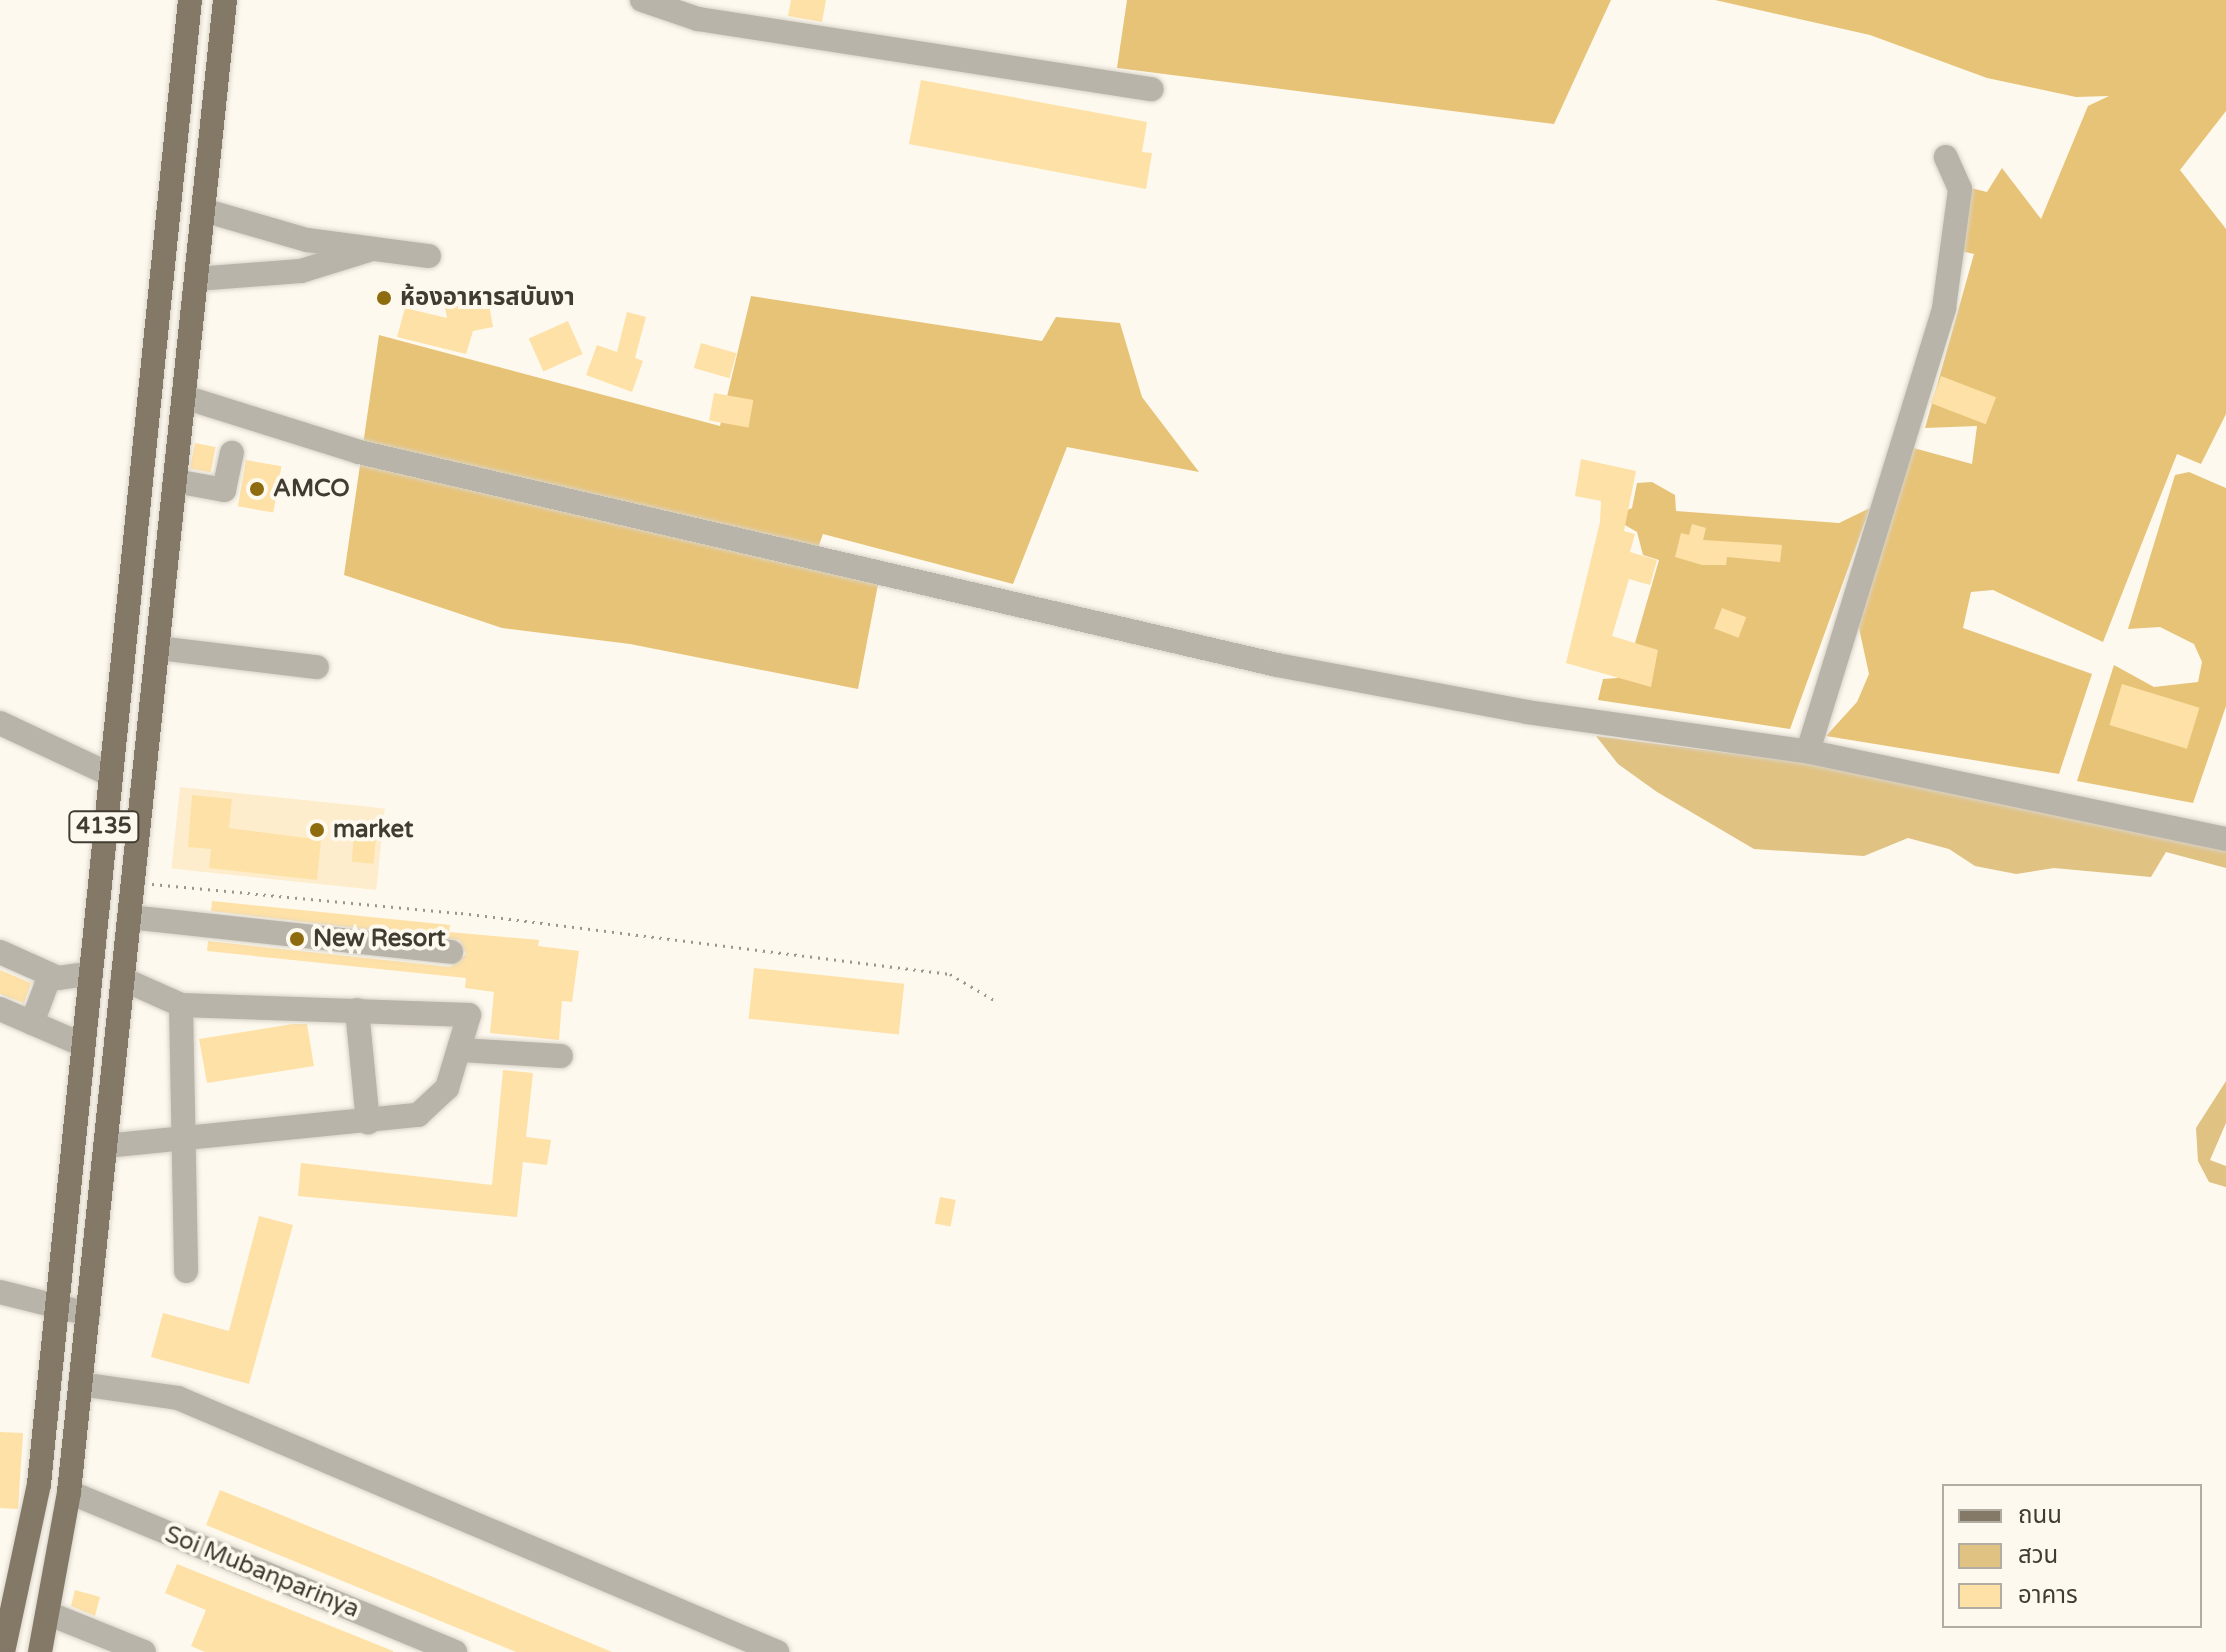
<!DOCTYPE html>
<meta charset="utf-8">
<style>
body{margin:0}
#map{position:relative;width:2226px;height:1652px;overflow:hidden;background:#fef9ef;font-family:"Varela Round","Noto Sans Thai",sans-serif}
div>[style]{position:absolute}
.built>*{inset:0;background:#feedcc;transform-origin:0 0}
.green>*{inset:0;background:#e0c283}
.forest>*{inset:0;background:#e7c377}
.building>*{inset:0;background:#fee1a6;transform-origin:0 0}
.path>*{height:3px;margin-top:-1.5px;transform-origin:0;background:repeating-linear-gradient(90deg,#9b968c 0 2px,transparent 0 8px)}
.roads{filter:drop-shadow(0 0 2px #d8d3c9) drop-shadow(0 0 2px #d8d3c9)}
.minor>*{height:24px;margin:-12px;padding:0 12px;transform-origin:12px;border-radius:12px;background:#b9b4a9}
.major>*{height:24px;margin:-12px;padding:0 12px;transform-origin:12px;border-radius:12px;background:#837966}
.dots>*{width:22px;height:22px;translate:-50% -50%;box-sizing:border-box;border:4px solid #fef9ef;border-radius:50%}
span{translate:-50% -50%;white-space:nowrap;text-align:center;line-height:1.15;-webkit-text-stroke:8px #fef9ef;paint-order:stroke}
.shield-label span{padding:2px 6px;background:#fef9ef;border:2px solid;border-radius:6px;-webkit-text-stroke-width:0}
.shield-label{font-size:22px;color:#413c32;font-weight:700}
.poi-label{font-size:24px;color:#413c32;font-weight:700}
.left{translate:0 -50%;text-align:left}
.street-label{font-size:24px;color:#413c32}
.legend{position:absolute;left:1942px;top:1484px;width:260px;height:144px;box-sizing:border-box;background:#fef9ef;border:2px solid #b2ada3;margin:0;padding:10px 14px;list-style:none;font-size:24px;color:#413c32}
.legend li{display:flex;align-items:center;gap:16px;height:40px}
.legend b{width:40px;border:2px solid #b2ada3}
</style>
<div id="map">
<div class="built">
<i style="left:180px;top:787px;width:206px;height:82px;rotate:6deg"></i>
</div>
<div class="green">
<i style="clip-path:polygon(1596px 736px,1823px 765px,2226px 851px,2226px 868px,2166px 852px,2151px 877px,2054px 868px,2016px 874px,1975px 866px,1949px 849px,1908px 838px,1864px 856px,1754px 849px,1657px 792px,1618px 764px)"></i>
<i style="clip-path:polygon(2226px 1081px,2226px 1123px,2210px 1160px,2226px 1166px,2226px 1187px,2209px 1182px,2198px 1161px,2196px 1128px)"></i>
</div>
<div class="forest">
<i style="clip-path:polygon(1127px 0,1611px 0,1554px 124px,1117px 68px)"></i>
<i style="clip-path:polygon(1715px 0,2226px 0,2226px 111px,2180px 170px,2226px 229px,2226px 414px,2201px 464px,2177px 454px,2103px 642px,1993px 590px,1971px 592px,1963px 628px,2092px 674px,2059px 774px,1826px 736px,1857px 702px,1869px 674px,1855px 610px,1910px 447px,1972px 464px,1977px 426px,1925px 428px,1974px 254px,1943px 247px,1955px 184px,1987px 192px,2002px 168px,2041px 219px,2088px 106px,2109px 96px,2076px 97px,1987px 78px,1870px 35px)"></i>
<i style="clip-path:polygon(751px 296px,1042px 341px,1056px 317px,1120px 323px,1142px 397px,1199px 472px,1067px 447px,1013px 584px,823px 534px,815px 556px,880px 574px,858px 689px,630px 644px,502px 628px,344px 575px,379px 335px,720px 426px)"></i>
<i style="clip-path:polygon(2189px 472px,2226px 488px,2226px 706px,2193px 803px,2077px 781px,2114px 665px,2154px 687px,2198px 682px,2202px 662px,2194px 644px,2160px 627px,2128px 629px,2175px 475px)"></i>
<i style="clip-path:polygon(1652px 482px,1675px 495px,1676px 511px,1839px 523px,1870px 508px,1790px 729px,1598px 700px,1603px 679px,1617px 678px,1635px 643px,1659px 560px,1643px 555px,1637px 532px,1611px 517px,1632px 508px,1637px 483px)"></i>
</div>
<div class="building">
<i style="clip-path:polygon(791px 0,826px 0,822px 22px,788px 16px)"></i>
<i style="clip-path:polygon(921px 80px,1147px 122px,1142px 152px,1152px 153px,1146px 189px,909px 144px)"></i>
<i style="clip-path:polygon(487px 294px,493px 327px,473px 331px,466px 354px,397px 337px,405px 308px,447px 318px,444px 302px)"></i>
<i style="clip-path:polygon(627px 312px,646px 317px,635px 358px,643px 361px,632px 392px,586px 375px,597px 345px,617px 352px)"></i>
<i style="left:568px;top:321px;width:36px;height:43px;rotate:66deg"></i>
<i style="left:701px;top:343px;width:37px;height:26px;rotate:16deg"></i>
<i style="left:1941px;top:376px;width:59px;height:29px;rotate:21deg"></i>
<i style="left:714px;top:393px;width:40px;height:28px;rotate:10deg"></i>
<i style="left:195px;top:443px;width:21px;height:26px;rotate:11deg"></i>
<i style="clip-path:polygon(1581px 459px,1636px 471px,1624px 531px,1635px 534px,1630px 552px,1657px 560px,1650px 585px,1629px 579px,1612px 636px,1658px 650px,1651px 687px,1566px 663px,1600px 522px,1601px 501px,1575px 496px)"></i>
<i style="left:246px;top:460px;width:36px;height:47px;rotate:10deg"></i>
<i style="clip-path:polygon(1692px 524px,1706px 528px,1703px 540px,1782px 545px,1780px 562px,1727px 557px,1726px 565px,1702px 565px,1675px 557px,1681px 533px,1689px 535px)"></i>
<i style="left:1722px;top:608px;width:26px;height:22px;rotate:21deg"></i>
<i style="left:2122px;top:684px;width:81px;height:43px;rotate:17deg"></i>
<i style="clip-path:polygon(192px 795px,232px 799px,229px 828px,321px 840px,317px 880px,209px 868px,211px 849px,188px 847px)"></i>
<i style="left:355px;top:824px;width:22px;height:38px;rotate:5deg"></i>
<i style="clip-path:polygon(212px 901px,450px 925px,449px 932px,539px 940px,538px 946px,579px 951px,572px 1002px,562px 1001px,559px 1040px,490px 1033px,494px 992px,465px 988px,466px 978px,207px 951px,208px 941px,450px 967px,466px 954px,459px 940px,211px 911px)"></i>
<i style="left:754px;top:968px;width:151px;height:51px;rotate:6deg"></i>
<i style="clip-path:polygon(0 970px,31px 983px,24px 1003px,0 994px)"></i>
<i style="clip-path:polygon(293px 1024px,307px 1024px,314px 1066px,207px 1083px,199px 1039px)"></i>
<i style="clip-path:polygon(503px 1070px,533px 1073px,526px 1137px,551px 1140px,547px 1165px,523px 1162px,517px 1217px,298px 1196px,301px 1163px,492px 1185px)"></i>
<i style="left:940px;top:1197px;width:16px;height:27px;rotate:11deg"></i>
<i style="clip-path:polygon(259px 1216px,293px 1225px,249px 1384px,151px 1357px,163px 1313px,229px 1331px)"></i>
<i style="clip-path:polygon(0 1432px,23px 1433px,18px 1509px,0 1508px)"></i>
<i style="clip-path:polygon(220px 1490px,421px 1572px,612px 1652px,516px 1652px,206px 1525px)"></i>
<i style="clip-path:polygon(177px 1564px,393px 1651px,393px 1652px,205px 1652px,191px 1646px,206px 1610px,165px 1593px)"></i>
<i style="clip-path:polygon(75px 1590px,100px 1597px,95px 1616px,71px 1606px)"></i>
</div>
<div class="path">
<i style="left:152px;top:884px;width:310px;rotate:5.4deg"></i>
<i style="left:461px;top:913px;width:493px;rotate:7.1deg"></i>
<i style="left:950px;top:974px;width:51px;rotate:30.6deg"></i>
</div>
<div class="roads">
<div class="minor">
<i style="left:642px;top:0;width:59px;rotate:18.7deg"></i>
<i style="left:698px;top:19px;width:459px;rotate:8.8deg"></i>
<i style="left:203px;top:210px;width:108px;rotate:16.1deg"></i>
<i style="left:307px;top:240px;width:123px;rotate:7.5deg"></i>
<i style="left:196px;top:279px;width:105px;rotate:-4.4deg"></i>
<i style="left:301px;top:271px;width:71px;rotate:-17.2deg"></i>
<i style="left:184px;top:397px;width:183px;rotate:17.4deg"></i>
<i style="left:359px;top:452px;width:942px;rotate:13.06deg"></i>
<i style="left:1277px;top:665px;width:254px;rotate:10.6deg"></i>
<i style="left:1527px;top:712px;width:281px;rotate:8deg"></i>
<i style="left:1805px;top:751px;width:430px;rotate:11.8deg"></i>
<i style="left:175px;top:481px;width:50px;rotate:10.4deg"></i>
<i style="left:224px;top:490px;width:38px;rotate:-78deg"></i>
<i style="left:159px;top:648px;width:159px;rotate:6.9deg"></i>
<i style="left:0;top:723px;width:120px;rotate:25.1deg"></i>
<i style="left:1808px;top:751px;width:463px;rotate:-72.9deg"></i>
<i style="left:1944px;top:308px;width:120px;rotate:-82.3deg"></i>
<i style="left:1960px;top:189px;width:35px;rotate:-114deg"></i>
<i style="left:130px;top:917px;width:323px;rotate:6.2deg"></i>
<i style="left:0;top:952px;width:64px;rotate:24.1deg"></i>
<i style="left:58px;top:978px;width:30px;rotate:-8deg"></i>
<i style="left:181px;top:1005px;width:266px;rotate:88.9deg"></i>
<i style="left:0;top:1009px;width:88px;rotate:23.4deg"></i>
<i style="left:357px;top:1010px;width:113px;rotate:84.4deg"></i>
<i style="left:32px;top:1023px;width:51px;rotate:-69.4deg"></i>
<i style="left:460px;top:1050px;width:101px;rotate:3.4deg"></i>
<i style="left:105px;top:1146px;width:315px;rotate:-5.7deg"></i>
<i style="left:418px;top:1115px;width:40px;rotate:-43deg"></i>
<i style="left:447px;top:1088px;width:76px;rotate:-73.2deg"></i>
<i style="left:469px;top:1015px;width:288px;rotate:-178deg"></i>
<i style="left:181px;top:1005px;width:64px;rotate:-155.9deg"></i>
<i style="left:0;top:1292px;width:91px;rotate:14deg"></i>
<i style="left:80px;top:1384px;width:99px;rotate:8.1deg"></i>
<i style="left:178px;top:1398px;width:651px;rotate:22.98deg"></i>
<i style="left:69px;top:1492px;width:418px;rotate:22.5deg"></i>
<i style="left:52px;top:1615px;width:99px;rotate:21.9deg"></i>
</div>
<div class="major">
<i style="left:3px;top:1652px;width:172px;rotate:-77.9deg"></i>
<i style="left:39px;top:1484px;width:1492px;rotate:-84.19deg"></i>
<i style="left:40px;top:1652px;width:163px;rotate:-79.7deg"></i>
<i style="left:69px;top:1492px;width:1500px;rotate:-84.03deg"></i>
</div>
</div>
<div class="dots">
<i style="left:384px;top:298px;background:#8e6b0e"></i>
<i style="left:257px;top:489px;background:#8e6b0e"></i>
<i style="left:317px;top:830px;background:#8e6b0e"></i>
<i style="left:297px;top:939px;background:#8e6b0e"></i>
</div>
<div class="shield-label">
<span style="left:104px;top:827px">4135</span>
</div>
<div class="poi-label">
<span class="left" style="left:400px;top:298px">ห้องอาหารสบันงา</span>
<span class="left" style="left:273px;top:489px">AMCO</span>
<span class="left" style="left:333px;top:830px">market</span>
<span class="left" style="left:313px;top:939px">New Resort</span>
</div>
<div class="street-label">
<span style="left:262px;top:1572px;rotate:22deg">Soi Mubanparinya</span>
</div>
<ul class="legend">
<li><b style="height:10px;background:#837966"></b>ถนน</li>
<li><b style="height:22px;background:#e0c283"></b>สวน</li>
<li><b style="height:22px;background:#fee1a6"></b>อาคาร</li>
</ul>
</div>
